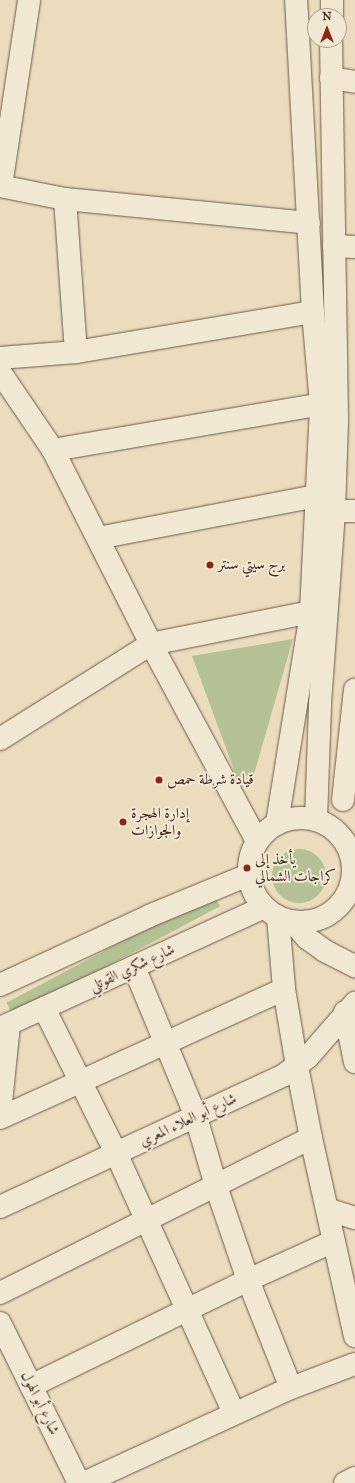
<!DOCTYPE html>
<meta charset="utf-8">
<style>
body{margin:0}
#map{position:relative;width:355px;height:1483px;overflow:hidden;background:#eadcbd;font-family:"IM FELL Great Primer",Amiri,serif}
div>[style]{position:absolute}
.green>*{inset:0;background:#b3c194;transform-origin:0 0}
.round{border-radius:50%}
.roads{filter:drop-shadow(0 0 1px #6e5849) drop-shadow(0 0 1px #6e5849)}
.street>*{height:22px;margin:-11px;padding:0 11px;transform-origin:11px;border-radius:11px;background:#f1e8d4}
.secondary>*{height:22px;margin:-11px;padding:0 11px;transform-origin:11px;border-radius:11px;background:#f1e8d4}
.secondary>.ring{margin:-11px;padding:0;box-sizing:content-box;background:none;border:22px solid #f1e8d4;border-radius:50%}
.dots>*{width:11px;height:11px;translate:-50% -50%;box-sizing:border-box;border:2px solid #f1e8d4;border-radius:50%}
span{translate:-50% -50%;white-space:nowrap;text-align:center;line-height:1.15;-webkit-text-stroke:4px #f1e8d4;paint-order:stroke}
.poi-label{font-size:15px;color:#442c22}
.left{translate:0 -50%;text-align:left}
.street-label{font-size:15px;color:#442c22}
.north{position:absolute;left:307px;top:8px;width:40px;height:40px;box-sizing:border-box;background:#f1e8d4;border:1px solid #ac9d8d;border-radius:50%;rotate:0deg;font-size:11px;font-weight:700;line-height:16px;text-align:center;color:#442c22}
.north::after{content:'';display:block;margin:auto;width:14px;height:18px;background:#8f2418;clip-path:polygon(50% 0,100% 100%,50% 72%,0 100%)}
</style>
<div id="map">
<div class="green">
<i style="clip-path:polygon(293px 639px,254px 774px,237px 778px,192px 656px)"></i>
<i class="round" style="left:272px;top:849px;width:54px;height:54px"></i>
<i style="left:213px;top:893px;width:15px;height:234px;rotate:62deg"></i>
</div>
<div class="roads">
<div class="street">
<i style="left:331px;top:78px;width:24px;rotate:9deg"></i>
<i style="left:0;top:186px;width:66px;rotate:11.3deg"></i>
<i style="left:65px;top:199px;width:245px;rotate:5.6deg"></i>
<i style="left:1px;top:186px;width:188px;rotate:-81.4deg"></i>
<i style="left:65px;top:199px;width:153px;rotate:85.9deg"></i>
<i style="left:334px;top:246px;width:21px;rotate:3deg"></i>
<i style="left:0;top:358px;width:76px;rotate:-4.5deg"></i>
<i style="left:76px;top:352px;width:240px;rotate:-9.6deg"></i>
<i style="left:0;top:372px;width:94px;rotate:55.8deg"></i>
<i style="left:53px;top:450px;width:217px;rotate:63.2deg"></i>
<i style="left:151px;top:644px;width:224px;rotate:61.7deg"></i>
<i style="left:53px;top:450px;width:272px;rotate:-9.7deg"></i>
<i style="left:334px;top:511px;width:21px"></i>
<i style="left:98px;top:538px;width:223px;rotate:-10.9deg"></i>
<i style="left:0;top:739px;width:178px;rotate:-32.2deg"></i>
<i style="left:151px;top:644px;width:163px;rotate:-11.3deg"></i>
<i style="left:343px;top:800px;width:111px;rotate:-83.8deg"></i>
<i style="left:278px;top:917px;width:72px;rotate:85.2deg"></i>
<i style="left:284px;top:989px;width:78px;rotate:80.4deg"></i>
<i style="left:297px;top:1066px;width:73px;rotate:79deg"></i>
<i style="left:311px;top:1138px;width:203px;rotate:77.5deg"></i>
<i style="left:134px;top:967px;width:162px;rotate:67.5deg"></i>
<i style="left:196px;top:1117px;width:72px;rotate:73.8deg"></i>
<i style="left:216px;top:1186px;width:99px;rotate:71.2deg"></i>
<i style="left:248px;top:1280px;width:116px;rotate:68.3deg"></i>
<i style="left:44px;top:1008px;width:162px;rotate:63.6deg"></i>
<i style="left:116px;top:1153px;width:286px;rotate:65.6deg"></i>
<i style="left:345px;top:1012px;width:51px;rotate:78.7deg"></i>
<i style="left:0;top:1113px;width:89px;rotate:-84.2deg"></i>
<i style="left:0;top:1118px;width:312px;rotate:-24.4deg"></i>
<i style="left:0;top:1207px;width:313px;rotate:-24.9deg"></i>
<i style="left:284px;top:1075px;width:30px;rotate:-37deg"></i>
<i style="left:308px;top:1057px;width:72px;rotate:-49deg"></i>
<i style="left:327px;top:1209px;width:29px;rotate:18deg"></i>
<i style="left:0;top:1293px;width:347px;rotate:-26.5deg"></i>
<i style="left:0;top:1323px;width:178px;rotate:63.7deg"></i>
<i style="left:31px;top:1386px;width:242px;rotate:-26deg"></i>
<i style="left:248px;top:1280px;width:94px;rotate:-24.4deg"></i>
<i style="left:84px;top:1483px;width:228px;rotate:-24.7deg"></i>
<i style="left:291px;top:1388px;width:68px;rotate:-20.6deg"></i>
<i style="left:345px;top:1483px;width:11px;rotate:-27deg"></i>
</div>
<div class="secondary">
<i style="left:332px;top:16px;width:16px;rotate:-90deg"></i>
<i class="ring" style="left:249px;top:818px;width:82px;height:82px"></i>
<i style="left:316px;top:820px;width:117px;rotate:-88deg"></i>
<i style="left:320px;top:703px;width:193px;rotate:-85.8deg"></i>
<i style="left:334px;top:511px;width:91px;rotate:-88.1deg"></i>
<i style="left:337px;top:420px;width:380px;rotate:-90.9deg"></i>
<i style="left:277px;top:823px;width:214px;rotate:-80.8deg"></i>
<i style="left:311px;top:612px;width:208px;rotate:-87.2deg"></i>
<i style="left:321px;top:404px;width:92px;rotate:-95deg"></i>
<i style="left:313px;top:312px;width:312px;rotate:-93.1deg"></i>
<i style="left:293px;top:922px;width:21px;rotate:49deg"></i>
<i style="left:307px;top:938px;width:22px;rotate:36deg"></i>
<i style="left:325px;top:951px;width:34px;rotate:27deg"></i>
<i style="left:0;top:985px;width:164px;rotate:-24.8deg"></i>
<i style="left:149px;top:916px;width:107px;rotate:-22.5deg"></i>
<i style="left:0;top:1028px;width:290px;rotate:-24.6deg"></i>
</div>
</div>
<div class="dots">
<i style="left:210px;top:565px;background:#8f2418"></i>
<i style="left:159px;top:780px;background:#8f2418"></i>
<i style="left:123px;top:822px;background:#8f2418"></i>
<i style="left:247px;top:868px;background:#8f2418"></i>
</div>
<div class="poi-label">
<span class="left" style="left:218px;top:565px">برج سيتي سنتر</span>
<span class="left" style="left:167px;top:780px">قيادة شرطة حمص</span>
<span class="left" style="left:131px;top:822px">إدارة الهجرة<br>والجوازات</span>
<span class="left" style="left:255px;top:868px">يأخذ إلى<br>كراجات الشمالي</span>
</div>
<div class="street-label">
<span style="left:132px;top:968px;rotate:-25deg">شارع شكري القوتلي</span>
<span style="left:188px;top:1120px;rotate:-25deg">شارع أبو العلاء المعري</span>
<span style="left:40px;top:1403px;rotate:64deg">شارع أبو الهول</span>
</div>
<div class="north">N</div>
</div>
